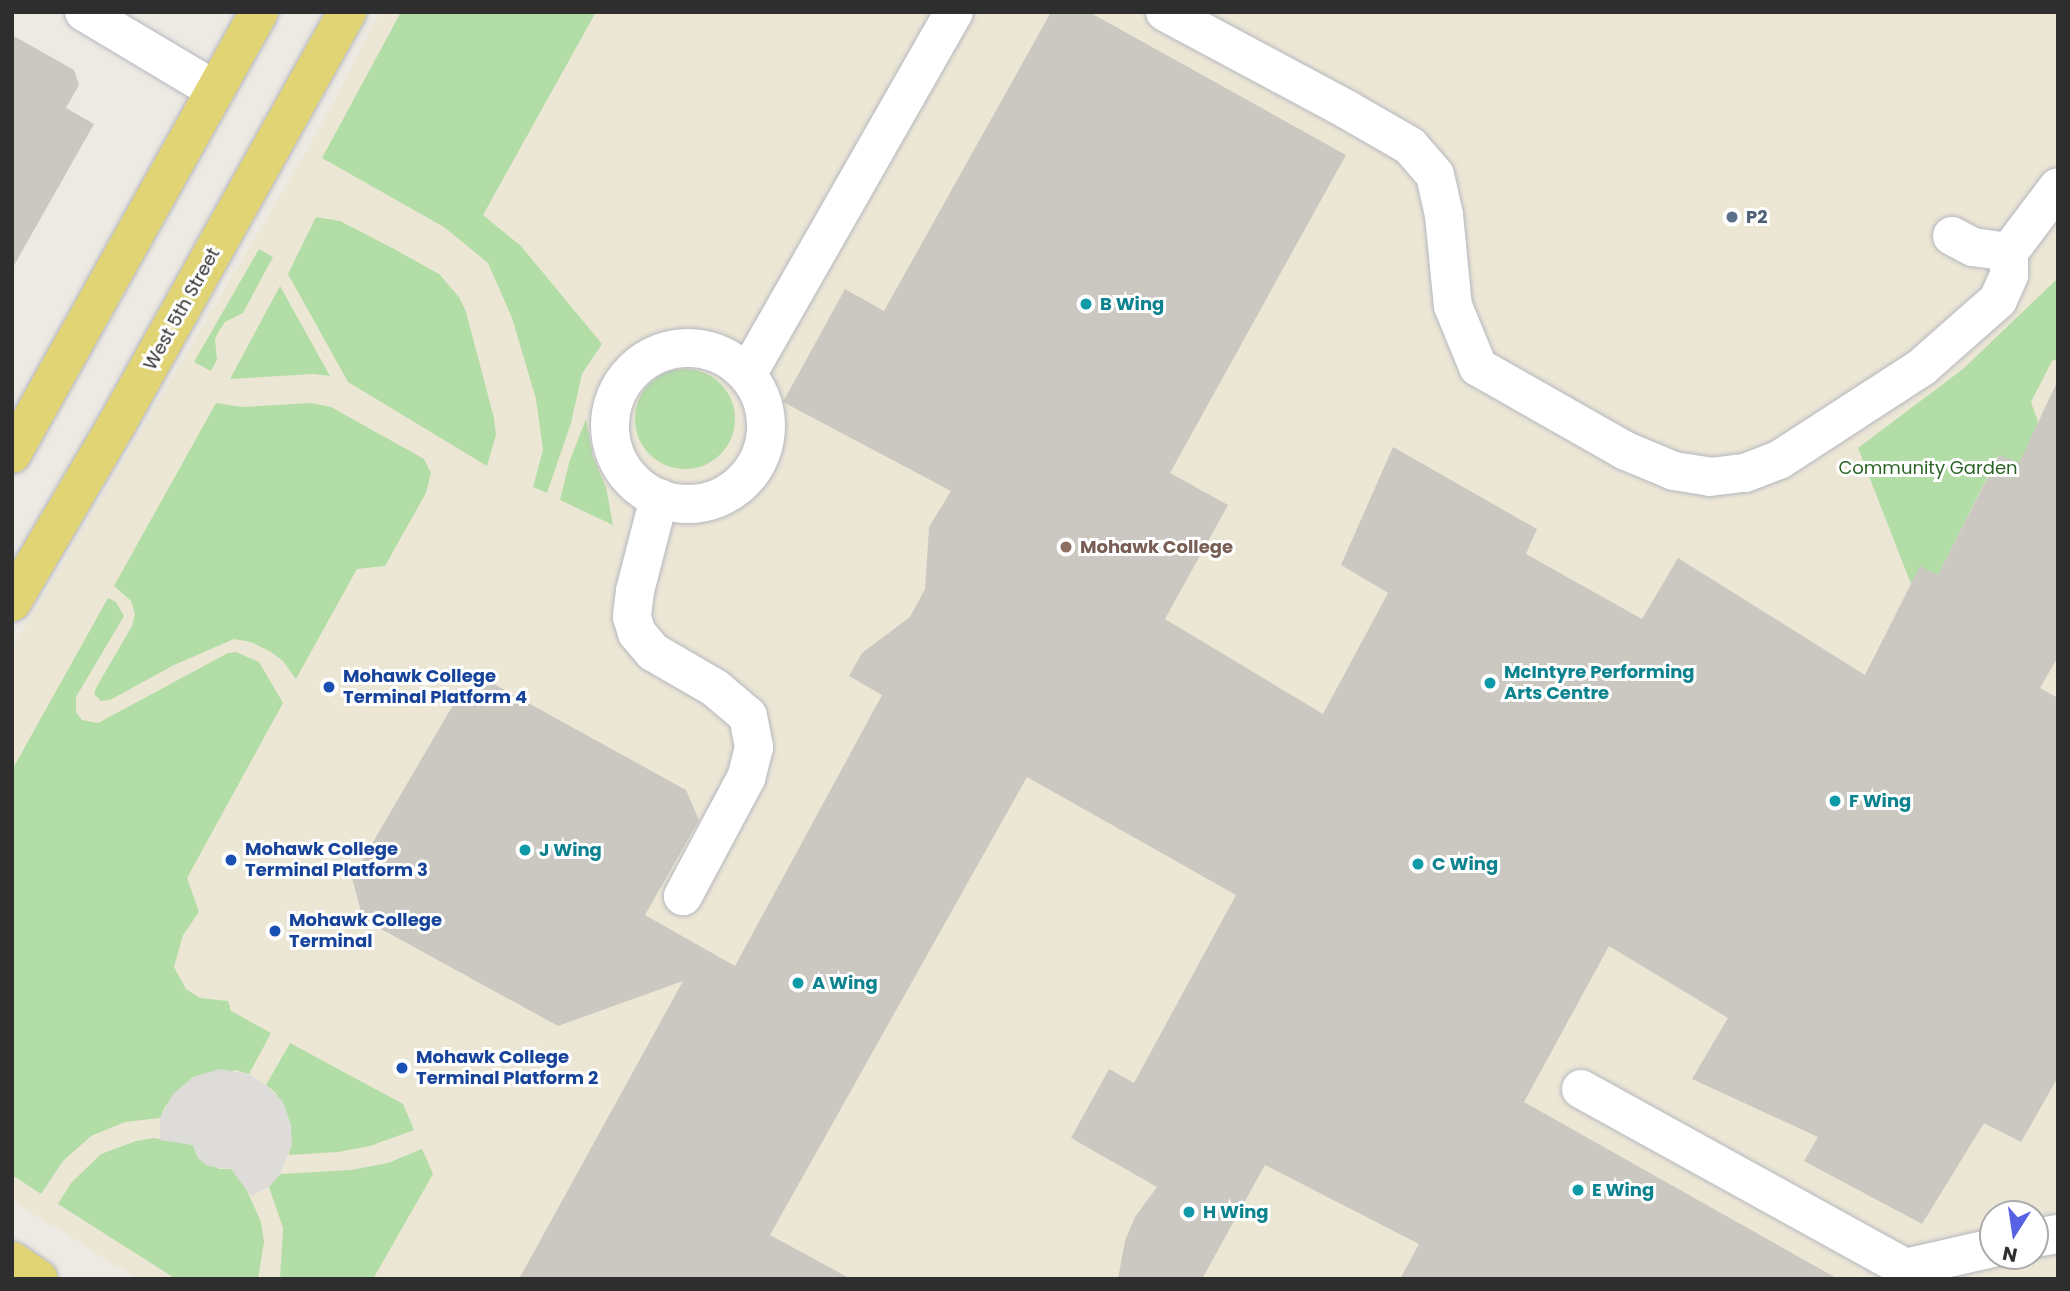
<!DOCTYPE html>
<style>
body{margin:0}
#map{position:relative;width:2070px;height:1291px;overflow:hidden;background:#edeae3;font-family:Poppins,sans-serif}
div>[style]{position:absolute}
.education>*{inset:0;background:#ece7d5}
.green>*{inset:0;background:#b3dda6}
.round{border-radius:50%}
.plaza>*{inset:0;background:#dedcd9}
.building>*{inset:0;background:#cac8c0}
.roads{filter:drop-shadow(0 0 2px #b6b7c0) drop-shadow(0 0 2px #b6b7c0)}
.minor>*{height:38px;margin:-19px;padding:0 19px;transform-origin:19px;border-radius:19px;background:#fff}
.minor>.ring{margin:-19px;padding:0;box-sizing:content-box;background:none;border:38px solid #fff;border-radius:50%}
.major>*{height:38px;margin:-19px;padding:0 19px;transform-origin:19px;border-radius:19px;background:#e1d474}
.dots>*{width:19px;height:19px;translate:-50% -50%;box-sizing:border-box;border:4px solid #fff;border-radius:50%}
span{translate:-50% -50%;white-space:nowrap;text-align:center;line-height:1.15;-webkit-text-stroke:6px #fff;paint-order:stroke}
.service-label{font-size:18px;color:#4e5e75;font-weight:700}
.left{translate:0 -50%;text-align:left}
.culture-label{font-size:18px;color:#0d838f;font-weight:700}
.street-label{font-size:18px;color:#2e2e2e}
.park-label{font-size:18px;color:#2b6425}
.education-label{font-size:18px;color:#785e54;font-weight:700}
.transit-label{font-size:18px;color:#164399;font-weight:700}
.frame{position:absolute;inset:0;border:14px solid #2e2e2e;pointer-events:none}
.north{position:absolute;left:1979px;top:1200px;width:70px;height:70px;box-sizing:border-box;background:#fff;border:2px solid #ababab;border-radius:50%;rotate:192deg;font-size:19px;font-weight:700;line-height:28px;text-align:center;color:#2e2e2e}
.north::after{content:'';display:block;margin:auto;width:24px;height:32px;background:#5862e5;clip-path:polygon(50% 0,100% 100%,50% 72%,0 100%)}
</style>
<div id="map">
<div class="education">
<i style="clip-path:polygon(evenodd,380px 12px,2058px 12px,2058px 1279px,138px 1279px,12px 1200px,12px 649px,324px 121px,380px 12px,1993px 1214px,2035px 1214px,2035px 1256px,1993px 1256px,1993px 1214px)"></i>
</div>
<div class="green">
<i style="clip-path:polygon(401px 12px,596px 12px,483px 215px,521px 246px,602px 344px,582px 374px,571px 423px,547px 493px,533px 487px,543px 450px,536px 399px,512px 318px,488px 263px,444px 227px,322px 158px)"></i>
<i style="clip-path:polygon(316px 217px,340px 221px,394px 249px,439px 274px,459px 297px,466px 312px,494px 418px,496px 435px,487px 466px,348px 382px,288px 274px)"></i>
<i style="clip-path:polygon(259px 249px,273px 257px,243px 313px,225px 322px,219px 331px,215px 339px,217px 360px,211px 371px,194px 362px)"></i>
<i style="clip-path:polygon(2058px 278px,2058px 359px,2052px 361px,2031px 402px,2038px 422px,2027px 450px,2019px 463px,1998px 456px,1938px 575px,1920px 567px,1911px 584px,1858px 448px,1963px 369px)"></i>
<i style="clip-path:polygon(280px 286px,330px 376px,313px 374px,230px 379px)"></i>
<i class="round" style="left:635px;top:369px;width:100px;height:100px"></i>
<i style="clip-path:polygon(216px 403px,242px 407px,311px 403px,331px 407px,424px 459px,431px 473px,426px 493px,385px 566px,357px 569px,296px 679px,283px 661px,271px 652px,251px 642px,234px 639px,174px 665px,110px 700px,101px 701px,94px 694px,96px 688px,132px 626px,135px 614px,131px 601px,114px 586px)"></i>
<i style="clip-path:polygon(586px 419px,593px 457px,606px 487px,613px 525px,560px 500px,569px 463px)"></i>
<i style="clip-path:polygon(108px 598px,116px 602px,124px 616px,76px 697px,76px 712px,82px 720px,98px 723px,228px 653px,236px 652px,259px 662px,283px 703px,187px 878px,199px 912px,183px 935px,174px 967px,186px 989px,200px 998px,228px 1001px,231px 1011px,271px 1033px,249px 1074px,235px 1070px,166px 1105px,160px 1118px,125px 1122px,91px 1136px,63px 1161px,41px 1194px,12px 1175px,12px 770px)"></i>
<i style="clip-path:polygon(290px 1043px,403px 1104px,414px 1130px,370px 1146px,338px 1152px,289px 1155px,291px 1125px,276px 1093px,266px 1085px)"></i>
<i style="clip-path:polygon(154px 1138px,193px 1145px,198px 1158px,219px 1169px,231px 1169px,244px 1184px,261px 1222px,264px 1242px,258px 1279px,176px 1279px,58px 1204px,71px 1183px,101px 1154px,136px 1141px)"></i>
<i style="clip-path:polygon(422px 1149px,433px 1174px,373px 1279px,280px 1279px,283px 1228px,269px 1187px,280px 1174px,351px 1170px,388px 1163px)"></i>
</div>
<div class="plaza">
<i style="clip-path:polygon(220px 1069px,249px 1074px,266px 1085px,283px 1102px,291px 1125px,292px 1145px,280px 1174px,269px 1187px,251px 1196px,231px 1169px,208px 1166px,198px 1158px,193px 1145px,160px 1140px,160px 1118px,173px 1094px,193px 1077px)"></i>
</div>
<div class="building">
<i style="clip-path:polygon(1051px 12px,1089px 12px,1346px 155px,1170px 473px,1228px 505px,1165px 619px,1323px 714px,1388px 593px,1341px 565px,1393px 447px,1537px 529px,1526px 554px,1642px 619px,1678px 558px,1865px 675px,1920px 566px,1938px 575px,1999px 455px,2019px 463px,2058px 380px,2058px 657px,2040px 688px,2058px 698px,2058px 1077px,2021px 1142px,1984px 1123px,1922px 1224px,1804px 1161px,1818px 1137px,1692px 1079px,1728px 1018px,1609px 946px,1524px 1102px,1838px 1279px,1400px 1279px,1419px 1244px,1265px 1165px,1202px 1279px,1118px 1279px,1125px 1241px,1135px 1217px,1157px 1187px,1071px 1138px,1109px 1069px,1134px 1083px,1236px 895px,1027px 777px,770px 1235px,851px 1279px,519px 1279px,683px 981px,558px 1026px,363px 919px,352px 878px,460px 693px,494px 684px,686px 790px,699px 820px,645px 915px,735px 966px,882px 695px,849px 676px,862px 653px,910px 617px,925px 589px,929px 527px,951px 491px,783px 402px,845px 289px,884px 311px)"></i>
<i style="clip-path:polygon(12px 35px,74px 70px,79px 85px,66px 108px,94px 124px,12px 269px)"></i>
</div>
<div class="roads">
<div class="minor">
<i style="left:84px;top:12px;width:152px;rotate:30.8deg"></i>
<i style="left:1165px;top:12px;width:205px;rotate:28.2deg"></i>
<i style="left:1346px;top:109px;width:74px;rotate:30deg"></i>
<i style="left:1410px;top:146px;width:38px;rotate:49deg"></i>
<i style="left:1435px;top:175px;width:41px;rotate:77.3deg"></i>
<i style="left:1444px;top:215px;width:91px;rotate:84.4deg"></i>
<i style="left:1453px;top:306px;width:66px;rotate:67.7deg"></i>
<i style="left:1478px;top:367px;width:170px;rotate:29.6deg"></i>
<i style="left:1626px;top:451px;width:52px;rotate:22.6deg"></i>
<i style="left:1674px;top:471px;width:36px;rotate:9deg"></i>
<i style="left:1710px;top:477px;width:35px;rotate:-7deg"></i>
<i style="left:1745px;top:473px;width:36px;rotate:-21deg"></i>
<i style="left:1779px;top:460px;width:171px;rotate:-33deg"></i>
<i style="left:1922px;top:367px;width:101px;rotate:-41.4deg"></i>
<i style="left:1998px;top:300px;width:27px;rotate:-66deg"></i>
<i style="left:2009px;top:275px;width:23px;rotate:-90deg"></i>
<i style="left:2009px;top:252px;width:81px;rotate:-53deg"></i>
<i style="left:1952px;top:236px;width:24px;rotate:28deg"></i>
<i style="left:1973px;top:247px;width:36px;rotate:8deg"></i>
<i class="ring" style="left:610px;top:348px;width:118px;height:118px"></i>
<i style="left:748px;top:373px;width:416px;rotate:-60.3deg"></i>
<i style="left:659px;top:498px;width:96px;rotate:104.5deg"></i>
<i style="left:635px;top:591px;width:26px;rotate:97deg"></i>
<i style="left:632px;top:617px;width:17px;rotate:73deg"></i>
<i style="left:637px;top:633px;width:25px;rotate:50deg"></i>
<i style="left:653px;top:652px;width:72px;rotate:30.1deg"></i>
<i style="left:715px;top:688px;width:43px;rotate:40.3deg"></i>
<i style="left:748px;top:716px;width:32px;rotate:79deg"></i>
<i style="left:754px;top:747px;width:32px;rotate:104deg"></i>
<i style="left:746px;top:778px;width:134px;rotate:118.1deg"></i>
<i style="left:1581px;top:1089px;width:370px;rotate:28.9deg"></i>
<i style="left:1905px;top:1268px;width:90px;rotate:-12.8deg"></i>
<i style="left:2035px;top:1238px;width:23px;rotate:-10deg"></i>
</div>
<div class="major">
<i style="left:12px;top:454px;width:506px;rotate:-60.8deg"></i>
<i style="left:12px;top:602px;width:209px;rotate:-59.5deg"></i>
<i style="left:118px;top:422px;width:470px;rotate:-60.8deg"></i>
<i style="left:12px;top:1261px;width:32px;rotate:34deg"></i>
</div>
</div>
<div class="dots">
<i style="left:1732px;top:217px;background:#5c6f8a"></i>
<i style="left:1086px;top:304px;background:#0f9aa8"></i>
<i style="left:1066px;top:547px;background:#8d6e63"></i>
<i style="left:1490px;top:683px;background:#0f9aa8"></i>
<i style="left:329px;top:687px;background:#1a4fb4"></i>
<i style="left:1835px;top:801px;background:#0f9aa8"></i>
<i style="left:525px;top:850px;background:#0f9aa8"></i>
<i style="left:231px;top:860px;background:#1a4fb4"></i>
<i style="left:1418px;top:864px;background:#0f9aa8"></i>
<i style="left:275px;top:931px;background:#1a4fb4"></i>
<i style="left:798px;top:983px;background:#0f9aa8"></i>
<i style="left:402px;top:1068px;background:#1a4fb4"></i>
<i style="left:1578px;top:1190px;background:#0f9aa8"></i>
<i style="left:1189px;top:1212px;background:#0f9aa8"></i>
</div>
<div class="service-label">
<span class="left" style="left:1746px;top:217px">P2</span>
</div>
<div class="culture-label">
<span class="left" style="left:1100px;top:304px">B Wing</span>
<span class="left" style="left:1504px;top:683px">McIntyre Performing<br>Arts Centre</span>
<span class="left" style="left:1849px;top:801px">F Wing</span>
<span class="left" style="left:539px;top:850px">J Wing</span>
<span class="left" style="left:1432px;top:864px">C Wing</span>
<span class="left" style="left:812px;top:983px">A Wing</span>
<span class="left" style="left:1592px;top:1190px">E Wing</span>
<span class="left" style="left:1203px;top:1212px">H Wing</span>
</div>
<div class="street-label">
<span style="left:182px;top:309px;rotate:-61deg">West 5th Street</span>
</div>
<div class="park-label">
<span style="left:1928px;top:468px">Community Garden</span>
</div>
<div class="education-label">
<span class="left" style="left:1080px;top:547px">Mohawk College</span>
</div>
<div class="transit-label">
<span class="left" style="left:343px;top:687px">Mohawk College<br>Terminal Platform 4</span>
<span class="left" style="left:245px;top:860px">Mohawk College<br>Terminal Platform 3</span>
<span class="left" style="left:289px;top:931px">Mohawk College<br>Terminal</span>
<span class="left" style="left:416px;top:1068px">Mohawk College<br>Terminal Platform 2</span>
</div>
<div class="frame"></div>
<div class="north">N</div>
</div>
